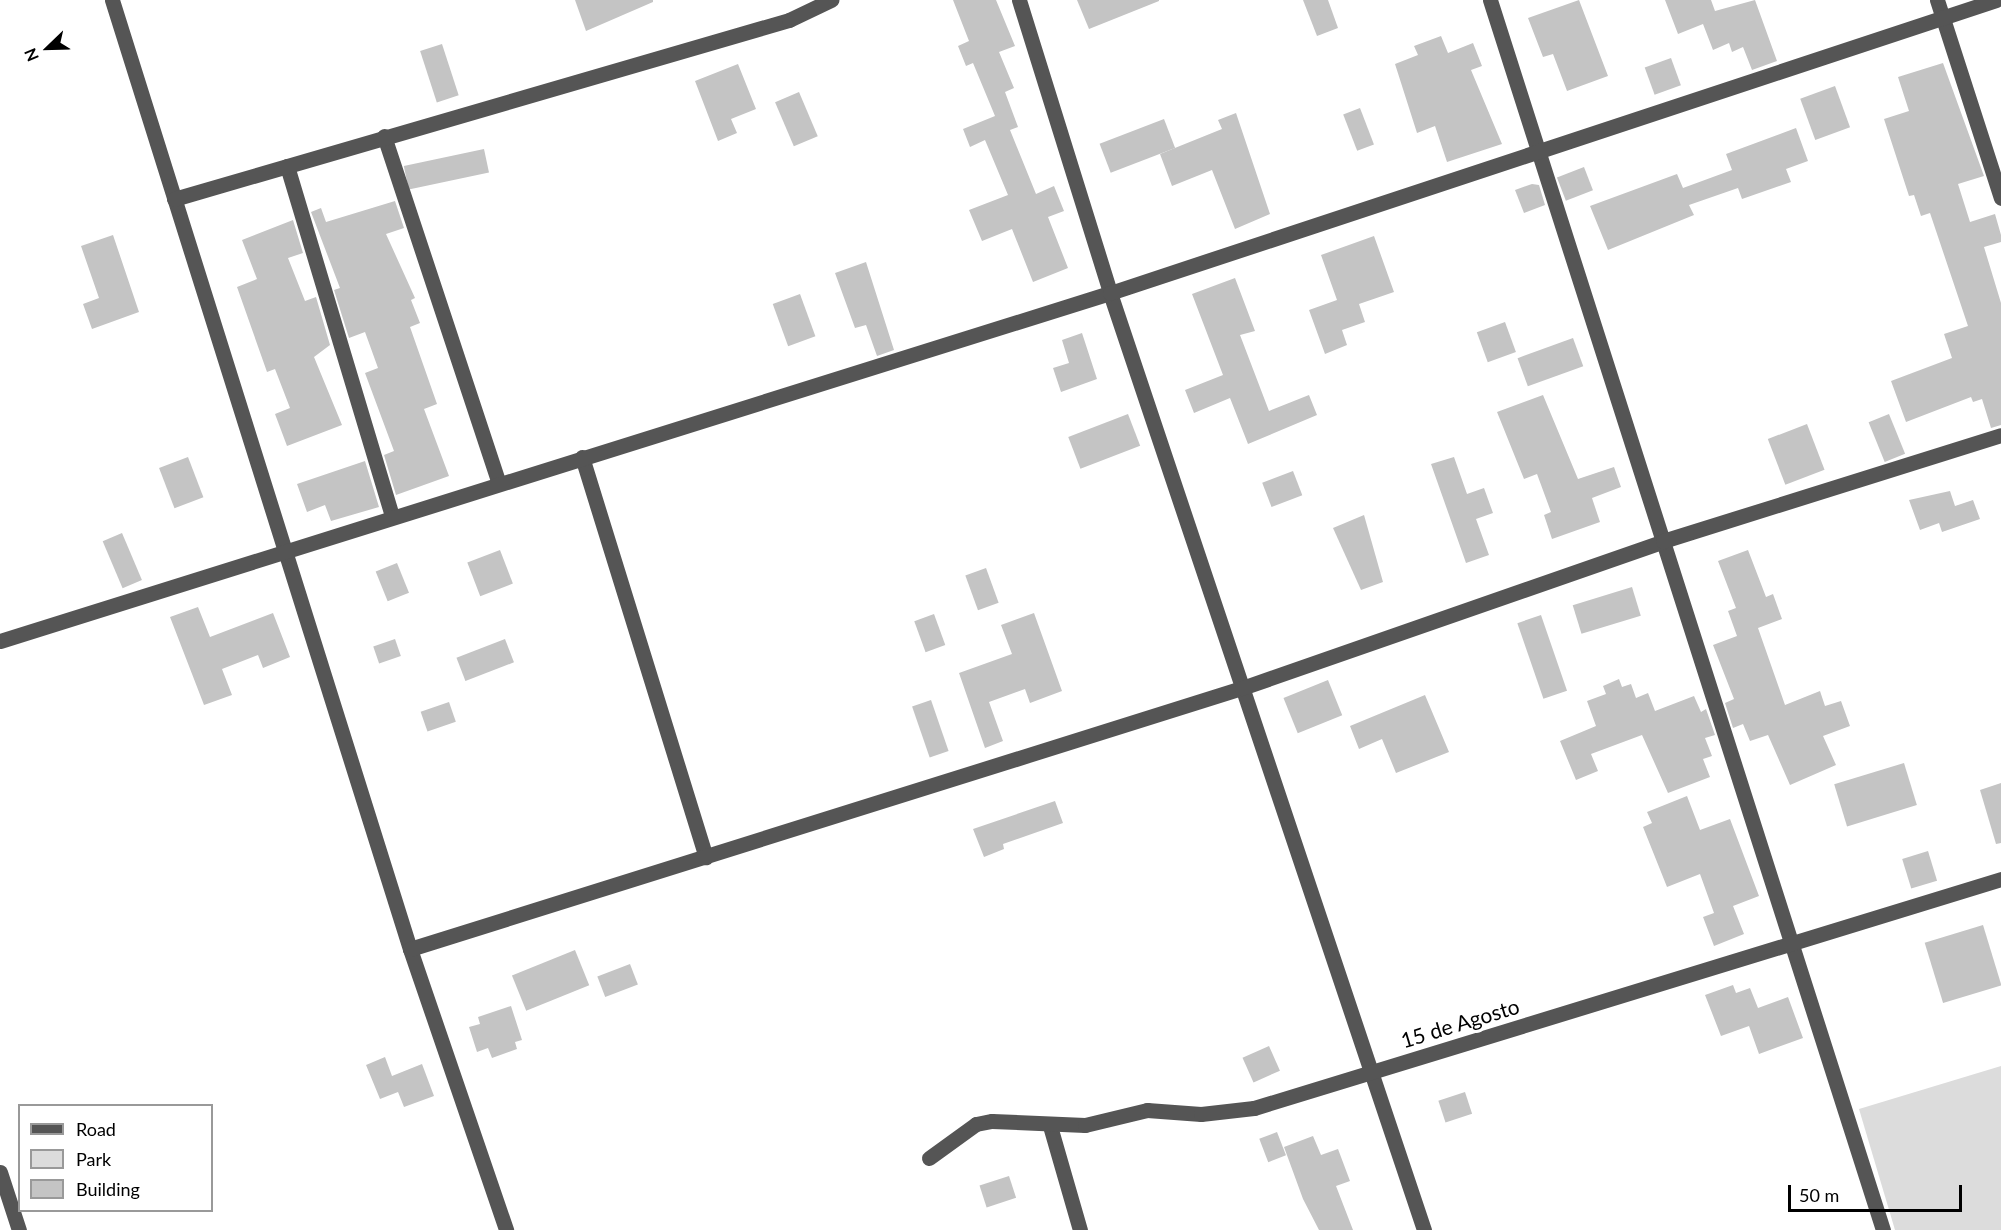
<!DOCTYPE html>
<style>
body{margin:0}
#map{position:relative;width:2001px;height:1230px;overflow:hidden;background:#fff;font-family:Lato,sans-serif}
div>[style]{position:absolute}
.green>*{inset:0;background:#dcdcdc}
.building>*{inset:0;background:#c4c4c4;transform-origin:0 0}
.minor>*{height:15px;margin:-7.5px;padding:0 7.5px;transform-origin:7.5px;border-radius:7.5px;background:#555}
span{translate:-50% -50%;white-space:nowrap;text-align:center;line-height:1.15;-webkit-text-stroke:6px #fff;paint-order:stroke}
.street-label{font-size:21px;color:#000}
.legend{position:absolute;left:18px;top:1104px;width:195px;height:108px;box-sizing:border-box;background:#fff;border:2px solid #999;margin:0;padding:8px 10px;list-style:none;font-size:18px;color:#000}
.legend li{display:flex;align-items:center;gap:12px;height:30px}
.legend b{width:30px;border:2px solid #999}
.north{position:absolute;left:18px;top:18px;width:60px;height:60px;-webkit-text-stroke:4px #fff;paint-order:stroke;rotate:247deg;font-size:16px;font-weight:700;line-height:24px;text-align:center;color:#000}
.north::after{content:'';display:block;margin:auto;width:21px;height:27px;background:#000;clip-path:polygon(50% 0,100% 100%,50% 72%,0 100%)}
.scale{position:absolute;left:1788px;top:1185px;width:174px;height:27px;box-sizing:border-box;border:3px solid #000;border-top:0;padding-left:8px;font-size:18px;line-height:21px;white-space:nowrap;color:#000;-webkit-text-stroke:4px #fff;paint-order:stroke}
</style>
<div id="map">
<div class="green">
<i style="clip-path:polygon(2001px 1066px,2001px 1230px,1895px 1230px,1859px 1109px)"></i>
</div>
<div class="building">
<i style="clip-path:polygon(575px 0,653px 0,653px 2px,586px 31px)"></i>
<i style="clip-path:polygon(953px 0,996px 0,1015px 46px,999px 52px,1014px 88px,1005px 92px,1018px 127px,1010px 130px,1036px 194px,1054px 186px,1064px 211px,1048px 217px,1068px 268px,1033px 282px,1012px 229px,982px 241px,969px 210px,1008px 195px,985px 140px,970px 147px,963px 129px,995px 116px,973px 63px,966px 66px,958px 46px,969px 41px)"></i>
<i style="clip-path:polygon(1077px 0,1159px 0,1159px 1px,1089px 29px)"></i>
<i style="clip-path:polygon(1303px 0,1328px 0,1338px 28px,1317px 36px)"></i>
<i style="clip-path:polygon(1579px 0,1608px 76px,1567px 91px,1553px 54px,1543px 57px,1528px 18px)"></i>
<i style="clip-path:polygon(1665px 0,1711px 0,1715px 11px,1755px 0,1777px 61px,1752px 70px,1743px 47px,1732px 52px,1729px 43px,1713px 50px,1703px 24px,1678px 34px)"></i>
<i style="clip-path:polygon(1441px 36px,1448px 53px,1473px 43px,1482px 66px,1471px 70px,1502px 144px,1447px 162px,1435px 126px,1417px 133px,1395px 64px,1418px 55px,1414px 46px)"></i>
<i style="left:442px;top:44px;width:54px;height:23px;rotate:72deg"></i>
<i style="left:1671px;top:58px;width:29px;height:28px;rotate:70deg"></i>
<i style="clip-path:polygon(1943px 63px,1984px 176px,1958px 184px,1970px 222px,1995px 214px,2001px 235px,2001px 242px,1984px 247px,2001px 303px,2001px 425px,1991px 428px,1982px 399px,1973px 402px,1971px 397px,1906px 422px,1891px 381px,1952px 358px,1944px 334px,1968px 326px,1930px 213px,1921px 216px,1914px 195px,1909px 196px,1884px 119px,1909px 111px,1898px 77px)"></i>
<i style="clip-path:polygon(738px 64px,756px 109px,731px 119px,737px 133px,718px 141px,695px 81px)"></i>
<i style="left:1835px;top:86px;width:44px;height:37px;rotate:70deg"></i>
<i style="left:799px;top:92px;width:48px;height:26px;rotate:67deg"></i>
<i style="left:1360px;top:108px;width:39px;height:18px;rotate:69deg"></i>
<i style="clip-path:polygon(1236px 113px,1270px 214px,1235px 229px,1212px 170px,1172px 186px,1160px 154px,1222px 129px,1218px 120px)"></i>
<i style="left:1164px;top:119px;width:31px;height:69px;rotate:69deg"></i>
<i style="clip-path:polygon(1796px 128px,1808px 161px,1786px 169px,1791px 182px,1742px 199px,1738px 188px,1689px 205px,1694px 215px,1608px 250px,1590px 206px,1677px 174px,1683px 188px,1732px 170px,1726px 154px)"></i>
<i style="left:484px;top:149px;width:24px;height:82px;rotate:78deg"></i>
<i style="left:1584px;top:167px;width:25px;height:29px;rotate:69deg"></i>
<i style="clip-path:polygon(1532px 184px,1539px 185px,1545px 205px,1524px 213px,1515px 190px)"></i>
<i style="clip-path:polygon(395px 201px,404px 228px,386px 234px,415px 298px,411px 300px,420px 323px,410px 327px,437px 404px,424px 409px,449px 476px,396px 495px,384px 455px,394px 451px,365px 373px,378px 368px,365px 332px,349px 338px,334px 290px,340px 288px,311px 212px,321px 208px,326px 222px)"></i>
<i style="clip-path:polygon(293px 220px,303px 253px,288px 258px,305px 301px,316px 297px,330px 345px,314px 357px,342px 425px,287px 446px,275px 414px,290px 408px,275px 369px,267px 372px,237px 287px,257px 279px,242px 240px)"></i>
<i style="clip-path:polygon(113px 235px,139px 312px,92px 329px,83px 304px,99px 298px,81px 246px)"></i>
<i style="clip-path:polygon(1374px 236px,1394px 292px,1359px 304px,1365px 322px,1342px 330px,1347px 345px,1325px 354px,1309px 310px,1337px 300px,1321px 255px)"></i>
<i style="clip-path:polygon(866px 262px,894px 350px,877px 356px,866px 325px,855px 328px,835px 273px)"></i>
<i style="clip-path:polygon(1235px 278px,1255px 331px,1240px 335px,1269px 411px,1309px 395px,1317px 415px,1248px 444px,1230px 398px,1194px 413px,1185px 390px,1223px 375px,1192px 294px)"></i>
<i style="left:800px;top:294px;width:45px;height:29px;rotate:70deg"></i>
<i style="left:1505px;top:322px;width:32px;height:30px;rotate:70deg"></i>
<i style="clip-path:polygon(1082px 333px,1097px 379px,1061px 392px,1053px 368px,1069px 363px,1062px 340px)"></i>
<i style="left:1573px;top:338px;width:30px;height:59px;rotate:70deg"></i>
<i style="clip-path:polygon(1543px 395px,1578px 479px,1614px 467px,1621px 487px,1592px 498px,1600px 522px,1552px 539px,1544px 515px,1551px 512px,1537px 474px,1524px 479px,1497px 412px)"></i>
<i style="left:1128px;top:414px;width:34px;height:64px;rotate:69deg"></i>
<i style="left:1889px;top:414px;width:43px;height:22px;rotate:68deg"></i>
<i style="left:1807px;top:424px;width:49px;height:42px;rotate:69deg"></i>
<i style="left:188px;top:457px;width:43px;height:31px;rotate:69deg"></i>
<i style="clip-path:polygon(1454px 457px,1467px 494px,1484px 488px,1493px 513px,1476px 519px,1489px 555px,1466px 563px,1431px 464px)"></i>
<i style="clip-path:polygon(365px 461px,379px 507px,331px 521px,325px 505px,307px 512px,297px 484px)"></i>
<i style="left:1293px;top:471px;width:26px;height:33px;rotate:69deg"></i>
<i style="clip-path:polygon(1950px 491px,1955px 506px,1973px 500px,1980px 519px,1942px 532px,1939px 523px,1920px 530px,1909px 500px)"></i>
<i style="clip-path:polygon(1364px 515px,1383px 582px,1361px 590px,1333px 528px)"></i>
<i style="left:122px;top:533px;width:51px;height:21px;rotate:67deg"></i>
<i style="left:500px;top:550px;width:36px;height:35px;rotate:69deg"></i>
<i style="clip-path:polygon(1748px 550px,1766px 597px,1773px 594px,1782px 619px,1758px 628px,1785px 705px,1820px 691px,1825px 706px,1841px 701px,1850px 726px,1823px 736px,1836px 765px,1790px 785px,1768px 735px,1750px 741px,1743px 724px,1733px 728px,1725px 703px,1734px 699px,1713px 645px,1737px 636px,1728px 611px,1736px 608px,1718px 561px)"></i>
<i style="left:397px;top:563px;width:32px;height:23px;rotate:68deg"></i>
<i style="left:986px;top:568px;width:37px;height:22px;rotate:70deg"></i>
<i style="left:1632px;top:587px;width:30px;height:62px;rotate:73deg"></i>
<i style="clip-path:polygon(198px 607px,210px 637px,273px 613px,290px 657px,263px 668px,258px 655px,222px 669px,232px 695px,204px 705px,170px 617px)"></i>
<i style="clip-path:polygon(1034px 613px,1062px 691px,1030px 703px,1025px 689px,989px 702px,1003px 741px,985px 748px,959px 673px,1012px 654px,1001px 625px)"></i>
<i style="left:934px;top:614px;width:33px;height:21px;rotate:70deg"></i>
<i style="left:1541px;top:615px;width:80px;height:25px;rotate:71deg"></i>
<i style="left:395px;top:639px;width:18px;height:23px;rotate:71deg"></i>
<i style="left:505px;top:639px;width:25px;height:52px;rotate:69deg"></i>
<i style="clip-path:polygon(1619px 679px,1622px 687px,1631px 684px,1636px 698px,1648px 693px,1655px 711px,1694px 696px,1701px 712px,1706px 709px,1715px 735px,1705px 738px,1712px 756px,1703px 759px,1710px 777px,1668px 793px,1642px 735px,1591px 754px,1598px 771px,1576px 780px,1560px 741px,1596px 726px,1587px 701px,1606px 694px,1603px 686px)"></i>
<i style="left:1328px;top:680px;width:38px;height:48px;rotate:68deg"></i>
<i style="clip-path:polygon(1425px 695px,1449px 752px,1396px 773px,1382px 739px,1359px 749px,1350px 726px)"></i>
<i style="left:931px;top:700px;width:54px;height:20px;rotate:71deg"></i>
<i style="left:449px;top:702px;width:21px;height:30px;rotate:71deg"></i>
<i style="left:1904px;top:763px;width:44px;height:73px;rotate:73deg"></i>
<i style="clip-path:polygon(2001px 783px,2001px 843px,1996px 844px,1980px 790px)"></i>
<i style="clip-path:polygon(1687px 796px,1700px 830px,1730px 819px,1759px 896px,1733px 906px,1744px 934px,1714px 946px,1703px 917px,1714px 913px,1700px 874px,1667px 887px,1643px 827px,1652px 823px,1647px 812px)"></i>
<i style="clip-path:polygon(1055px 801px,1063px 823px,1003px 844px,1004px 849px,984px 857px,973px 829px)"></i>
<i style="left:1928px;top:851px;width:31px;height:27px;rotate:73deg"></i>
<i style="left:1983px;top:925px;width:63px;height:61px;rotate:73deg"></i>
<i style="left:575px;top:950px;width:38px;height:68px;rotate:68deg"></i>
<i style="left:630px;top:964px;width:22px;height:35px;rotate:69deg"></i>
<i style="clip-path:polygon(1733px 985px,1736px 993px,1750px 988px,1758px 1008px,1788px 997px,1803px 1038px,1759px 1054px,1749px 1026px,1721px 1036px,1705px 995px)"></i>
<i style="clip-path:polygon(511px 1006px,522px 1040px,515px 1042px,517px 1049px,492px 1058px,488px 1048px,477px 1052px,469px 1027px,480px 1024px,478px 1017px)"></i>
<i style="left:1269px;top:1046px;width:27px;height:29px;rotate:66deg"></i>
<i style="clip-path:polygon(385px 1057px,392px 1076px,422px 1064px,434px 1096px,404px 1107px,398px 1092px,380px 1099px,366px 1065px)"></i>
<i style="left:1465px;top:1092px;width:23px;height:28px;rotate:72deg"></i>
<i style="left:1277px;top:1132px;width:25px;height:19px;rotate:69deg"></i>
<i style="clip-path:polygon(1313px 1136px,1321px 1155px,1338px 1149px,1350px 1181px,1336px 1186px,1353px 1230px,1319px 1230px,1303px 1199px,1284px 1147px)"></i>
<i style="left:1009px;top:1176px;width:23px;height:31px;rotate:72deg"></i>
</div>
<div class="minor">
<i style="left:112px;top:0;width:995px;rotate:72.57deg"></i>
<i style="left:410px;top:949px;width:297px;rotate:71.1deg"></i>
<i style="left:1019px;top:0;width:307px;rotate:72.7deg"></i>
<i style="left:1110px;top:293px;width:988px;rotate:71.47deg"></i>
<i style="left:1490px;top:0;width:1291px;rotate:72.28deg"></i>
<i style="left:1937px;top:0;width:208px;rotate:72.1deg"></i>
<i style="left:384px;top:136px;width:366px;rotate:71.7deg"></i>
<i style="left:287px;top:166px;width:365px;rotate:73.3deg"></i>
<i style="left:174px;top:199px;width:641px;rotate:-16.23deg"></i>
<i style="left:789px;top:20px;width:47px;rotate:-25.5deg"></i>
<i style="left:582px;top:457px;width:419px;rotate:72.8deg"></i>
<i style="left:0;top:641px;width:1163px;rotate:-17.41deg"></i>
<i style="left:1110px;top:293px;width:933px;rotate:-18.3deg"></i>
<i style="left:410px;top:949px;width:872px;rotate:-17.42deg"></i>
<i style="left:1242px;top:688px;width:446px;rotate:-19.2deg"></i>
<i style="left:1663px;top:541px;width:354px;rotate:-17.4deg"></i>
<i style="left:1050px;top:1126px;width:108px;rotate:73.9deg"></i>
<i style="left:929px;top:1158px;width:58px;rotate:-35.9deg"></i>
<i style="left:976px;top:1124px;width:16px;rotate:-11deg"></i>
<i style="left:992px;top:1121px;width:93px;rotate:2.5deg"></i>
<i style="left:1085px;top:1125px;width:64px;rotate:-13.6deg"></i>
<i style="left:1147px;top:1110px;width:54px;rotate:4.2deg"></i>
<i style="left:1201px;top:1114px;width:53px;rotate:-6.5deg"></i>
<i style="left:1254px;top:1108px;width:781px;rotate:-17.04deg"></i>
<i style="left:0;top:1172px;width:61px;rotate:71.9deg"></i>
</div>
<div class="street-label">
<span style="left:1460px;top:1023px;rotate:-17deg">15 de Agosto</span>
</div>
<ul class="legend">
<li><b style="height:8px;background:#555"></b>Road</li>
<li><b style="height:16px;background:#dcdcdc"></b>Park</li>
<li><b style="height:16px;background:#c4c4c4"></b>Building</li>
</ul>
<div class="north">N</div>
<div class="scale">50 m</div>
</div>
